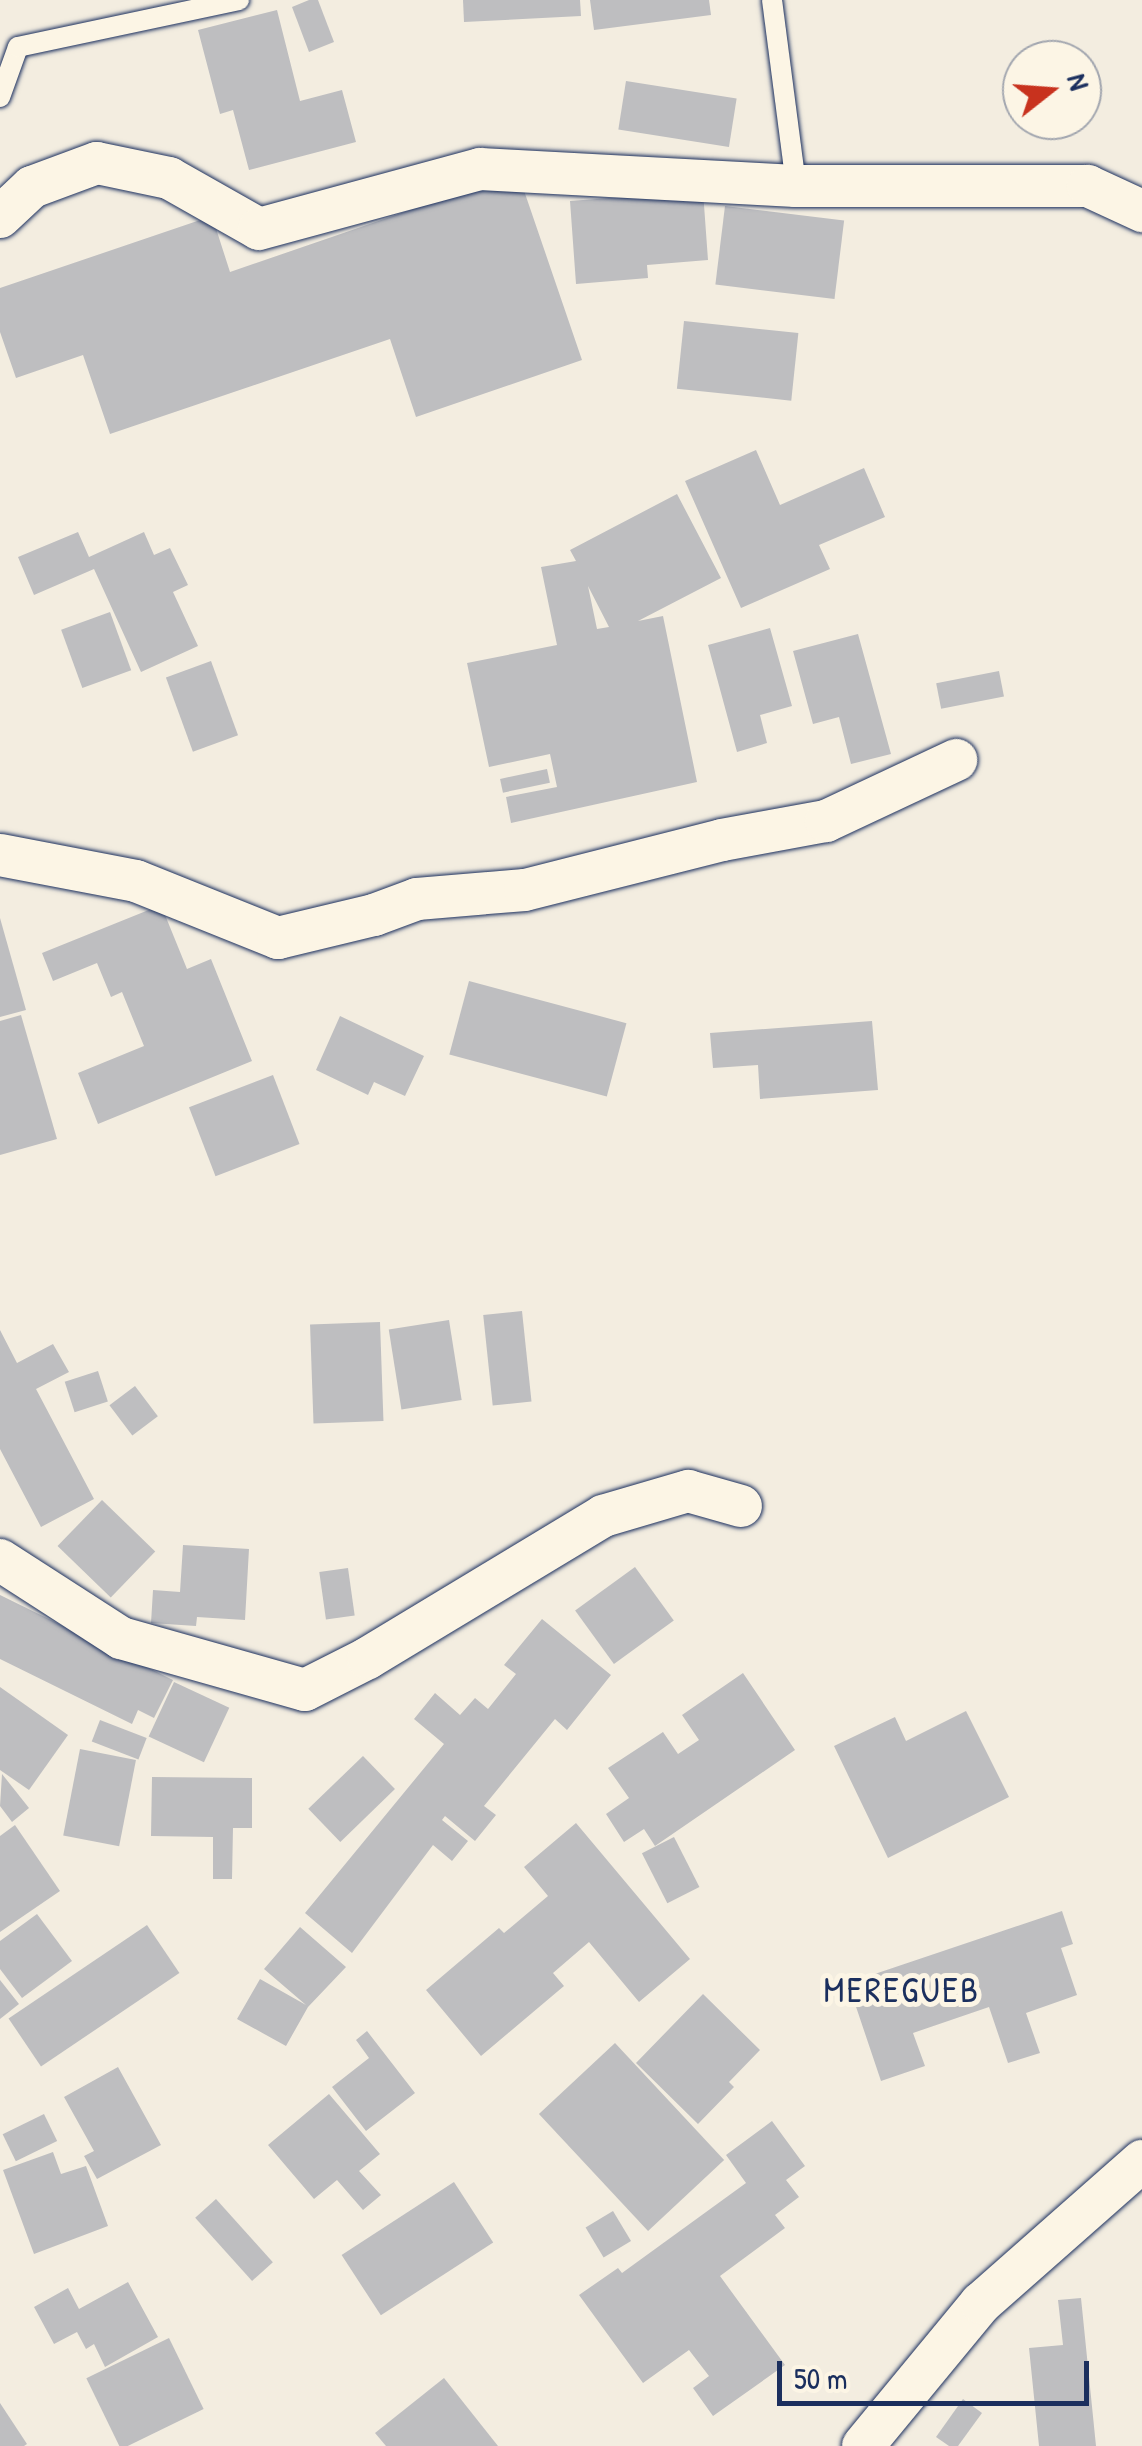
<!DOCTYPE html>
<style>
body{margin:0}
#map{position:relative;width:1142px;height:2446px;overflow:hidden;background:#f3ede0;font-family:"Patrick Hand",sans-serif}
div>[style]{position:absolute}
.building>*{inset:0;background:#bebec0;transform-origin:0 0}
.roads{filter:drop-shadow(0 0 2px #1b2f5e) drop-shadow(0 0 2px #1b2f5e)}
.lane>*{height:20px;margin:-10px;padding:0 10px;transform-origin:10px;border-radius:10px;background:#fcf5e5}
.street>*{height:42px;margin:-21px;padding:0 21px;transform-origin:21px;border-radius:21px;background:#fcf5e5}
span{translate:-50% -50%;white-space:nowrap;text-align:center;line-height:1.15;-webkit-text-stroke:10px #fcf5e5;paint-order:stroke}
.quarter-label{font-size:35px;color:#1b2f5e;letter-spacing:2.5px}
.north{position:absolute;left:1002px;top:40px;width:100px;height:100px;box-sizing:border-box;background:#fcf5e5;border:2px solid #a2a6af;border-radius:50%;rotate:73deg;font-size:28px;font-weight:700;line-height:40px;text-align:center;color:#1b2f5e}
.north::after{content:'';display:block;margin:auto;width:35px;height:45px;background:#c8321e;clip-path:polygon(50% 0,100% 100%,50% 72%,0 100%)}
.scale{position:absolute;left:777px;top:2361px;width:312px;height:45px;box-sizing:border-box;border:5px solid #1b2f5e;border-top:0;padding-left:12px;font-size:30px;line-height:35px;white-space:nowrap;color:#1b2f5e;-webkit-text-stroke:8px #fcf5e5;paint-order:stroke}
</style>
<div id="map">
<div class="building">
<i style="clip-path:polygon(309px 0,318px 0,334px 42px,309px 52px,292px 7px)"></i>
<i style="clip-path:polygon(463px 0,580px 0,581px 16px,464px 22px)"></i>
<i style="clip-path:polygon(590px 0,709px 0,711px 15px,594px 30px)"></i>
<i style="clip-path:polygon(277px 10px,300px 101px,342px 90px,356px 142px,249px 170px,233px 110px,220px 114px,198px 30px)"></i>
<i style="left:626px;top:81px;width:112px;height:49px;rotate:9deg"></i>
<i style="clip-path:polygon(518px 173px,582px 360px,416px 417px,390px 339px,110px 434px,83px 355px,16px 378px,0 332px,0 288px,212px 216px,230px 272px)"></i>
<i style="clip-path:polygon(703px 191px,708px 260px,647px 265px,648px 278px,576px 284px,570px 201px)"></i>
<i style="left:725px;top:206px;width:120px;height:79px;rotate:7deg"></i>
<i style="left:684px;top:321px;width:115px;height:68px;rotate:6deg"></i>
<i style="clip-path:polygon(756px 450px,780px 505px,864px 468px,885px 517px,819px 545px,830px 569px,741px 608px,685px 481px)"></i>
<i style="clip-path:polygon(evenodd,677px 494px,721px 578px,638px 621px,663px 616px,697px 782px,511px 823px,506px 797px,557px 787px,550px 754px,489px 767px,467px 663px,557px 645px,541px 567px,576px 561px,570px 550px,677px 494px,588px 586px,609px 627px,597px 629px,588px 586px)"></i>
<i style="clip-path:polygon(78px 532px,89px 557px,144px 532px,154px 555px,170px 548px,188px 585px,173px 592px,198px 646px,141px 672px,94px 569px,34px 595px,18px 557px)"></i>
<i style="left:110px;top:612px;width:62px;height:52px;rotate:70deg"></i>
<i style="clip-path:polygon(770px 628px,792px 706px,760px 715px,767px 743px,737px 752px,708px 645px)"></i>
<i style="clip-path:polygon(858px 634px,891px 754px,851px 764px,839px 717px,813px 724px,793px 651px)"></i>
<i style="left:211px;top:661px;width:79px;height:48px;rotate:70deg"></i>
<i style="left:999px;top:671px;width:26px;height:64px;rotate:79deg"></i>
<i style="left:547px;top:769px;width:14px;height:48px;rotate:78deg"></i>
<i style="clip-path:polygon(161px 905px,187px 969px,211px 959px,252px 1061px,98px 1124px,78px 1073px,144px 1046px,122px 992px,111px 997px,97px 963px,53px 981px,42px 953px)"></i>
<i style="clip-path:polygon(0 918px,26px 1010px,0 1017px)"></i>
<i style="left:469px;top:981px;width:163px;height:76px;rotate:15deg"></i>
<i style="clip-path:polygon(21px 1015px,57px 1139px,0 1155px,0 1021px)"></i>
<i style="clip-path:polygon(340px 1016px,424px 1056px,405px 1096px,374px 1082px,368px 1095px,316px 1070px)"></i>
<i style="clip-path:polygon(872px 1021px,878px 1090px,760px 1099px,758px 1065px,713px 1068px,710px 1033px)"></i>
<i style="left:273px;top:1075px;width:74px;height:90px;rotate:69deg"></i>
<i style="left:522px;top:1311px;width:91px;height:39px;rotate:84deg"></i>
<i style="left:449px;top:1320px;width:81px;height:61px;rotate:81deg"></i>
<i style="left:380px;top:1322px;width:99px;height:70px;rotate:88deg"></i>
<i style="clip-path:polygon(0 1330px,17px 1363px,53px 1344px,69px 1372px,36px 1389px,94px 1499px,41px 1527px,0 1449px)"></i>
<i style="left:98px;top:1371px;width:32px;height:35px;rotate:72deg"></i>
<i style="left:135px;top:1386px;width:38px;height:32px;rotate:53deg"></i>
<i style="left:102px;top:1500px;width:74px;height:64px;rotate:44deg"></i>
<i style="clip-path:polygon(183px 1545px,249px 1549px,245px 1620px,197px 1617px,196px 1626px,151px 1623px,153px 1590px,180px 1592px)"></i>
<i style="left:635px;top:1567px;width:66px;height:74px;rotate:54deg"></i>
<i style="left:348px;top:1568px;width:48px;height:29px;rotate:82deg"></i>
<i style="clip-path:polygon(0 1595px,173px 1680px,154px 1718px,138px 1710px,132px 1724px,0 1659px)"></i>
<i style="clip-path:polygon(542px 1619px,611px 1675px,567px 1730px,555px 1719px,484px 1806px,496px 1815px,475px 1841px,445px 1816px,442px 1820px,468px 1841px,452px 1861px,433px 1845px,352px 1953px,305px 1913px,444px 1744px,414px 1719px,435px 1693px,460px 1715px,475px 1698px,488px 1709px,516px 1674px,504px 1665px)"></i>
<i style="clip-path:polygon(743px 1673px,795px 1750px,655px 1846px,644px 1829px,624px 1842px,606px 1814px,629px 1798px,608px 1768px,663px 1732px,678px 1754px,699px 1740px,682px 1715px)"></i>
<i style="left:174px;top:1682px;width:61px;height:60px;rotate:25deg"></i>
<i style="clip-path:polygon(0 1687px,68px 1735px,29px 1790px,0 1770px)"></i>
<i style="clip-path:polygon(966px 1711px,1009px 1797px,888px 1858px,834px 1746px,895px 1717px,906px 1741px)"></i>
<i style="left:100px;top:1720px;width:50px;height:23px;rotate:21deg"></i>
<i style="left:80px;top:1749px;width:57px;height:88px;rotate:11deg"></i>
<i style="left:363px;top:1756px;width:46px;height:76px;rotate:46deg"></i>
<i style="clip-path:polygon(2px 1774px,29px 1808px,12px 1822px,0 1806px)"></i>
<i style="clip-path:polygon(152px 1777px,252px 1778px,252px 1828px,233px 1828px,232px 1879px,213px 1879px,213px 1837px,151px 1836px)"></i>
<i style="clip-path:polygon(576px 1823px,690px 1959px,639px 2002px,589px 1942px,553px 1973px,564px 1986px,481px 2056px,426px 1990px,499px 1928px,504px 1933px,548px 1896px,524px 1867px)"></i>
<i style="clip-path:polygon(15px 1825px,60px 1891px,0 1932px,0 1836px)"></i>
<i style="left:674px;top:1837px;width:56px;height:36px;rotate:63deg"></i>
<i style="clip-path:polygon(1062px 1911px,1073px 1944px,1061px 1948px,1077px 1995px,1026px 2013px,1040px 2053px,1008px 2063px,989px 2007px,913px 2033px,925px 2066px,881px 2081px,848px 1983px)"></i>
<i style="clip-path:polygon(37px 1914px,72px 1961px,22px 1998px,0 1969px,0 1941px)"></i>
<i style="left:147px;top:1925px;width:58px;height:167px;rotate:56deg"></i>
<i style="clip-path:polygon(300px 1927px,346px 1967px,308px 2007px,286px 2046px,237px 2019px,260px 1979px,306px 2005px,264px 1969px)"></i>
<i style="clip-path:polygon(0 1980px,19px 2004px,0 2019px)"></i>
<i style="clip-path:polygon(703px 1994px,760px 2050px,729px 2082px,734px 2087px,698px 2124px,636px 2063px)"></i>
<i style="clip-path:polygon(367px 2031px,415px 2093px,366px 2131px,332px 2087px,369px 2058px,356px 2040px)"></i>
<i style="left:615px;top:2043px;width:160px;height:104px;rotate:47deg"></i>
<i style="clip-path:polygon(118px 2067px,161px 2145px,97px 2179px,84px 2156px,94px 2151px,64px 2097px)"></i>
<i style="clip-path:polygon(329px 2094px,380px 2154px,359px 2171px,381px 2195px,363px 2210px,337px 2180px,314px 2199px,268px 2145px)"></i>
<i style="left:44px;top:2114px;width:30px;height:46px;rotate:64deg"></i>
<i style="clip-path:polygon(772px 2121px,805px 2166px,786px 2180px,799px 2197px,775px 2215px,785px 2228px,720px 2276px,785px 2365px,713px 2416px,693px 2388px,709px 2376px,689px 2350px,643px 2383px,579px 2295px,618px 2268px,622px 2273px,746px 2183px,726px 2155px)"></i>
<i style="clip-path:polygon(53px 2152px,61px 2174px,86px 2166px,108px 2226px,34px 2254px,3px 2170px)"></i>
<i style="left:454px;top:2182px;width:72px;height:134px;rotate:57deg"></i>
<i style="left:216px;top:2199px;width:85px;height:28px;rotate:48deg"></i>
<i style="left:613px;top:2211px;width:35px;height:32px;rotate:59deg"></i>
<i style="clip-path:polygon(128px 2282px,158px 2337px,105px 2367px,94px 2344px,86px 2349px,77px 2332px,54px 2344px,34px 2307px,68px 2288px,79px 2309px)"></i>
<i style="clip-path:polygon(1081px 2298px,1096px 2446px,1039px 2446px,1029px 2348px,1063px 2345px,1058px 2300px)"></i>
<i style="left:169px;top:2338px;width:79px;height:92px;rotate:64deg"></i>
<i style="clip-path:polygon(444px 2378px,498px 2446px,386px 2446px,375px 2433px)"></i>
<i style="clip-path:polygon(963px 2399px,982px 2413px,958px 2446px,949px 2446px,936px 2437px)"></i>
<i style="clip-path:polygon(0 2403px,27px 2444px,24px 2446px,0 2446px)"></i>
</div>
<div class="roads">
<div class="lane">
<i style="left:772px;top:0;width:188px;rotate:82.6deg"></i>
<i style="left:0;top:97px;width:53px;rotate:-70.2deg"></i>
<i style="left:18px;top:47px;width:226px;rotate:-12deg"></i>
</div>
<div class="street">
<i style="left:0;top:217px;width:44px;rotate:-43.2deg"></i>
<i style="left:32px;top:187px;width:69px;rotate:-20.3deg"></i>
<i style="left:97px;top:163px;width:74px;rotate:11.8deg"></i>
<i style="left:169px;top:178px;width:103px;rotate:29.5deg"></i>
<i style="left:259px;top:229px;width:229px;rotate:-15.2deg"></i>
<i style="left:480px;top:169px;width:316px;rotate:3.1deg"></i>
<i style="left:796px;top:186px;width:292px"></i>
<i style="left:1088px;top:186px;width:60px;rotate:24.8deg"></i>
<i style="left:0;top:855px;width:138px;rotate:10.8deg"></i>
<i style="left:136px;top:881px;width:153px;rotate:21.9deg"></i>
<i style="left:278px;top:938px;width:99px;rotate:-13.5deg"></i>
<i style="left:374px;top:915px;width:46px;rotate:-20.4deg"></i>
<i style="left:417px;top:899px;width:108px;rotate:-4.8deg"></i>
<i style="left:525px;top:890px;width:203px;rotate:-14.2deg"></i>
<i style="left:722px;top:840px;width:106px;rotate:-10.4deg"></i>
<i style="left:826px;top:821px;width:144px;rotate:-25.1deg"></i>
<i style="left:0;top:1560px;width:144px;rotate:32.8deg"></i>
<i style="left:121px;top:1638px;width:191px;rotate:15.8deg"></i>
<i style="left:305px;top:1690px;width:71px;rotate:-26.9deg"></i>
<i style="left:368px;top:1658px;width:275px;rotate:-31.1deg"></i>
<i style="left:603px;top:1516px;width:89px;rotate:-16.4deg"></i>
<i style="left:688px;top:1491px;width:55px;rotate:15.8deg"></i>
<i style="left:863px;top:2446px;width:185px;rotate:-50.5deg"></i>
<i style="left:981px;top:2303px;width:215px;rotate:-41.4deg"></i>
</div>
</div>
<div class="quarter-label">
<span style="left:902px;top:1990px">MEREGUEB</span>
</div>
<div class="north">N</div>
<div class="scale">50 m</div>
</div>
